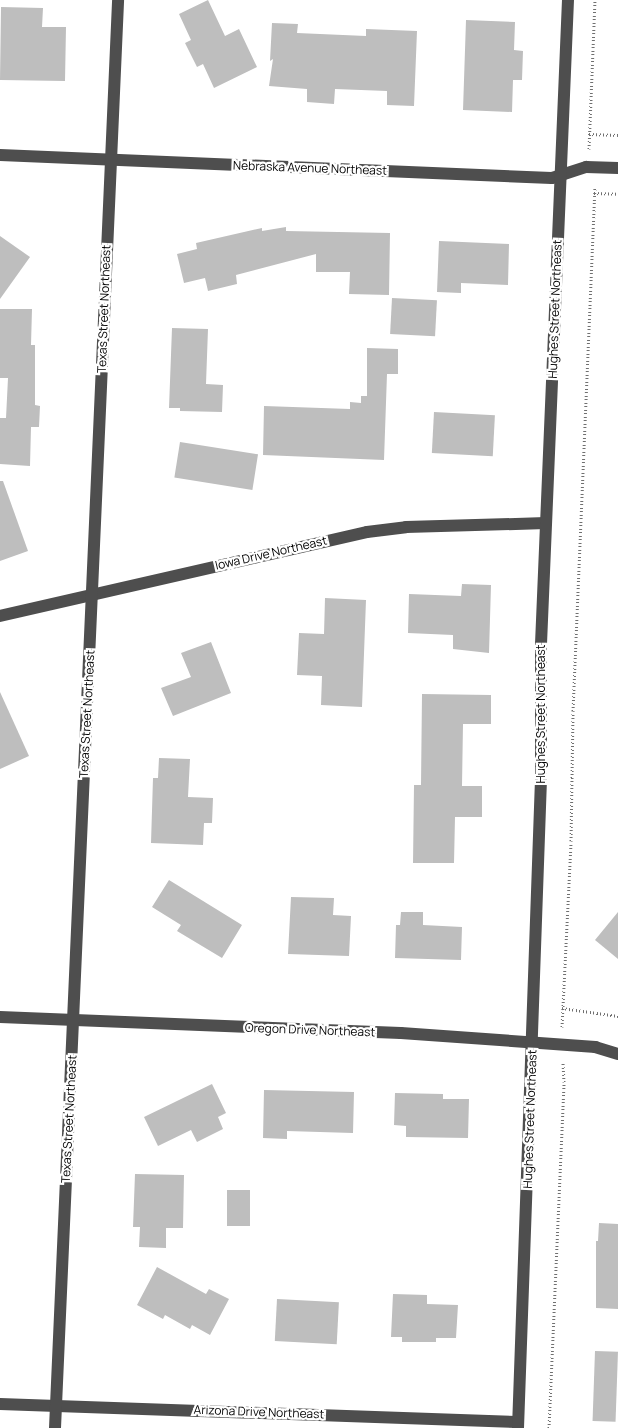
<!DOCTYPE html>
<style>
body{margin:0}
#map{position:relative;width:618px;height:1428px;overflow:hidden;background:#fff;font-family:Manrope,sans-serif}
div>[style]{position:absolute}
.building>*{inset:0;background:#bebebe;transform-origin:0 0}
.path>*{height:3px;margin-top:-1.5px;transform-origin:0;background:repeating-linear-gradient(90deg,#707070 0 1px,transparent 0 3.5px)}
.minor>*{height:12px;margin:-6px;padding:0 6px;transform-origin:6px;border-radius:6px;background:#4e4e4e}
span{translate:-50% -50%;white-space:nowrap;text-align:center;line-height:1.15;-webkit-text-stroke:4.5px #fff;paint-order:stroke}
.street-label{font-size:12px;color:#000}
</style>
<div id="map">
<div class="building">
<i style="clip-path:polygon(208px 0,225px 36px,239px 29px,257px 67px,214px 88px,203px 64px,197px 67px,185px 43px,191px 40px,179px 14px)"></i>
<i style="clip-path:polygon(1px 7px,43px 8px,42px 27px,66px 27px,65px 81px,0 80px)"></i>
<i style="clip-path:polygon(466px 20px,515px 22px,514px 50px,523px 51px,522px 80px,513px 80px,512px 112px,463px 110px)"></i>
<i style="clip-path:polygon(272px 23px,298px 24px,297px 33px,366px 36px,366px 29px,417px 31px,414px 106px,387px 105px,387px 91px,335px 89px,334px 104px,307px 102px,307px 89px,269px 86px,273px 59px,270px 61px)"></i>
<i style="clip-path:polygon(286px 227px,286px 231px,390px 233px,389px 295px,349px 294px,350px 272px,316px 272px,316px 254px,236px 275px,237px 284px,208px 291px,205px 278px,184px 283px,177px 254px,197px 249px,196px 243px,262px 228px,262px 231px)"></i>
<i style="clip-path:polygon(0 236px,30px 257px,0 299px)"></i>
<i style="clip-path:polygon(439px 241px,509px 244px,508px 285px,461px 283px,461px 293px,437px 292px)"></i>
<i style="left:392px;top:298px;width:45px;height:36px;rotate:3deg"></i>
<i style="clip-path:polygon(0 309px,32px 309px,31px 345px,35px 345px,35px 405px,40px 406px,39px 427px,31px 427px,30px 466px,0 464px,0 418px,6px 418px,8px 378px,0 378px)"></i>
<i style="clip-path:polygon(172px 328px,208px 329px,206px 384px,223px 385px,222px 412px,180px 411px,180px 408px,169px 408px)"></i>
<i style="clip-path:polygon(367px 348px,398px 349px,398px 374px,387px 374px,384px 460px,263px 455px,264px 406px,350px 409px,350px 402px,361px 403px,361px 396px,367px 396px)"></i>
<i style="left:434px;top:412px;width:61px;height:41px;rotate:3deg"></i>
<i style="left:180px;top:442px;width:79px;height:36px;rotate:9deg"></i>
<i style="clip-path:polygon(0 481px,3px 481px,28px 551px,0 561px)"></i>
<i style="clip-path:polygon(462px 584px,491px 585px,489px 653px,453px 649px,453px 635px,408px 633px,409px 594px,461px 596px)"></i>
<i style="clip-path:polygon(325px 598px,366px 600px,362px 707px,321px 705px,322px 676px,297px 675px,299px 633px,324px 634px)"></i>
<i style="clip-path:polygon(211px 642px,231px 693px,173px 716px,161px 688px,191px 677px,181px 653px)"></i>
<i style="clip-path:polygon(0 692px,29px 756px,0 769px)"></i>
<i style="clip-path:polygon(422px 694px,491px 695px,491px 724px,463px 724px,462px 786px,482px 786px,482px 817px,455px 817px,454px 863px,413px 863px,414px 785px,421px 785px)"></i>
<i style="clip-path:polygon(159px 758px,190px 759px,188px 797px,213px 798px,212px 823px,204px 823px,203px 845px,151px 843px,153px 778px,158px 778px)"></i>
<i style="clip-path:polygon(169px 880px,242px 925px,222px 958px,177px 931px,181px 925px,152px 907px)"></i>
<i style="clip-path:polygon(291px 897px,334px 898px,333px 915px,351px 916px,349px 956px,288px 954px)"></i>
<i style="clip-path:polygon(401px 912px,423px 912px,423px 925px,462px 927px,461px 960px,395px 958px,396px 925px,400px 925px)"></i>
<i style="clip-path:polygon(618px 912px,618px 959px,595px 940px)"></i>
<i style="clip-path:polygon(212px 1084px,226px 1113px,218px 1117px,223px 1129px,197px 1142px,191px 1130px,158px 1146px,144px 1117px)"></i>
<i style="clip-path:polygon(264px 1090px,354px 1092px,353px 1133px,287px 1131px,287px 1139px,263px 1138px)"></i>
<i style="clip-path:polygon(395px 1093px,443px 1094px,443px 1099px,469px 1099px,468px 1138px,406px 1137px,406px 1126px,394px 1125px)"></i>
<i style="clip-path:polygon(135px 1174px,184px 1175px,183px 1228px,166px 1228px,166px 1248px,139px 1247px,140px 1227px,133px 1227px)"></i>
<i style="left:227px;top:1190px;width:23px;height:36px"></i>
<i style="clip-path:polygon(599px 1223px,618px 1224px,618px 1309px,596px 1308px,596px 1241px,598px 1241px)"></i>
<i style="clip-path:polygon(157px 1267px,206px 1294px,209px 1289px,229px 1299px,210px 1335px,192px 1325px,190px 1329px,165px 1315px,163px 1319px,137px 1305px)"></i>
<i style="clip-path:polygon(393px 1294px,427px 1295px,427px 1304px,458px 1305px,456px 1338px,436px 1338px,436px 1342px,402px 1342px,402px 1337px,391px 1337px)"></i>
<i style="left:277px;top:1299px;width:62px;height:42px;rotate:3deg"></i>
<i style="left:595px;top:1351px;width:23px;height:70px;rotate:2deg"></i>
</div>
<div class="path">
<i style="left:589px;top:134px;width:29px;rotate:2deg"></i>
<i style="left:589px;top:149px;width:149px;rotate:-87.7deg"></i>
<i style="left:594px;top:193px;width:24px;rotate:2deg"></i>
<i style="left:562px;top:1008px;width:57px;rotate:8.1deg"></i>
<i style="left:562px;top:1027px;width:186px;rotate:-87.2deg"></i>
<i style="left:571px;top:841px;width:130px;rotate:-89.1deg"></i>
<i style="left:573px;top:711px;width:524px;rotate:-87.6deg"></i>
<i style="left:549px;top:1428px;width:346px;rotate:-87.5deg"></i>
<i style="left:564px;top:1082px;width:19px;rotate:-93deg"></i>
</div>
<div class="minor">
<i style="left:0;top:155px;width:552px;rotate:2.39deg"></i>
<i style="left:552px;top:178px;width:36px;rotate:-18deg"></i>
<i style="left:586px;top:167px;width:32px;rotate:2deg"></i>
<i style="left:0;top:616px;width:376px;rotate:-12.9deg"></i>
<i style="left:367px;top:532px;width:39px;rotate:-7deg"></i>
<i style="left:406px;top:527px;width:140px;rotate:-1.6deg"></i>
<i style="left:0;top:1017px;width:401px;rotate:2.3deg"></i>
<i style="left:401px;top:1033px;width:195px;rotate:4.1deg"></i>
<i style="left:595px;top:1047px;width:24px;rotate:17deg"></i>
<i style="left:0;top:1404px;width:518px;rotate:1.99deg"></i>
<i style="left:55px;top:1428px;width:1429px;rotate:-87.47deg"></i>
<i style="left:518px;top:1428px;width:649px;rotate:-87.97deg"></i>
<i style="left:541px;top:779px;width:135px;rotate:-90deg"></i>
<i style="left:541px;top:644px;width:645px;rotate:-87.6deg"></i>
</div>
<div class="street-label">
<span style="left:310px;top:168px;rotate:2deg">Nebraska Avenue Northeast</span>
<span style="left:104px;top:309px;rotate:-88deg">Texas Street Northeast</span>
<span style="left:555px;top:309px;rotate:-88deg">Hughes Street Northeast</span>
<span style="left:271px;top:553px;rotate:-13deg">Iowa Drive Northeast</span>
<span style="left:87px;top:714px;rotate:-87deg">Texas Street Northeast</span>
<span style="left:541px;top:714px;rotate:-90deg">Hughes Street Northeast</span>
<span style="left:310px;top:1030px;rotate:2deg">Oregon Drive Northeast</span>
<span style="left:69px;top:1119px;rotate:-87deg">Texas Street Northeast</span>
<span style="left:530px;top:1119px;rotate:-88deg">Hughes Street Northeast</span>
<span style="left:259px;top:1412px;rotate:2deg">Arizona Drive Northeast</span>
</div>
</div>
